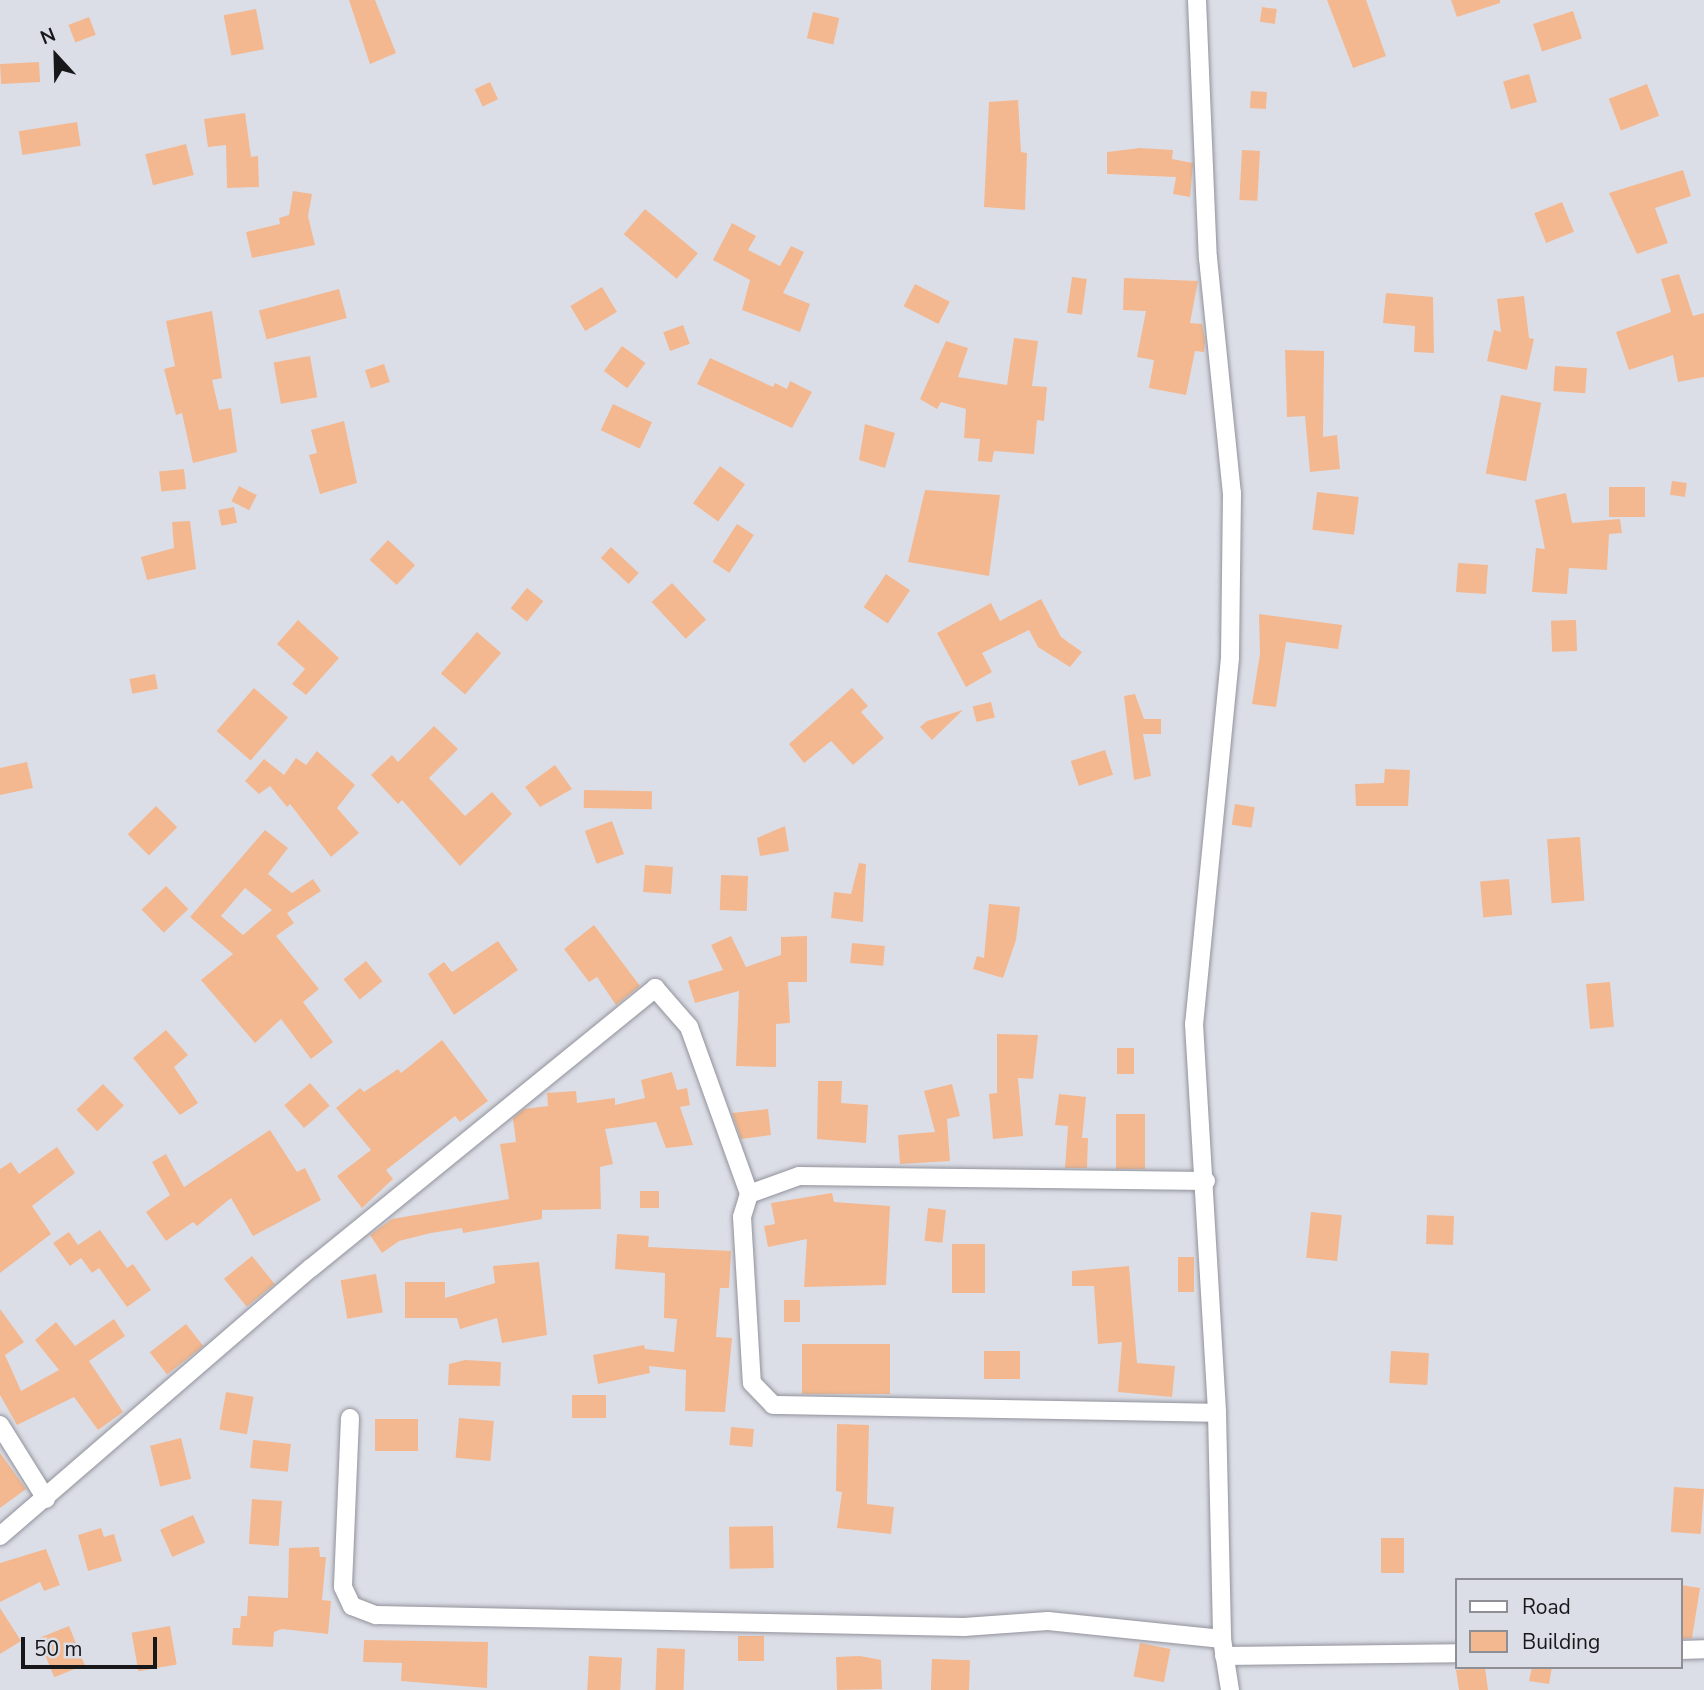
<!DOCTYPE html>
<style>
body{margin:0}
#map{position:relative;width:1704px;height:1690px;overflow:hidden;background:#dcdee7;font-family:"Nunito Sans",sans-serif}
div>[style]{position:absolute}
.building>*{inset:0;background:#f3b88f;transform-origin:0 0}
.roads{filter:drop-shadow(0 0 2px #91929b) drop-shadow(0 0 2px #91929b)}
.minor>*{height:18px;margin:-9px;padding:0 9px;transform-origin:9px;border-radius:9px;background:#fff}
span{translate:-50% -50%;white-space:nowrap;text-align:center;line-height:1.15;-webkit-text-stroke:6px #dcdee7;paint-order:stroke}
.legend{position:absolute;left:1455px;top:1578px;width:228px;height:91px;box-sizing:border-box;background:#dcdee7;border:2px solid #8e8f95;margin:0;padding:9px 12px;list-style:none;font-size:21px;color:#18181b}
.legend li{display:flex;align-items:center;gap:14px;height:35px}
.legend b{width:35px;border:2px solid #8e8f95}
.north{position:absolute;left:21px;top:21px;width:70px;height:70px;-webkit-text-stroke:5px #dcdee7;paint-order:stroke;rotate:338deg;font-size:19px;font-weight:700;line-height:28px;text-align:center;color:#18181b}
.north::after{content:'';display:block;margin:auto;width:24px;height:32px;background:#18181b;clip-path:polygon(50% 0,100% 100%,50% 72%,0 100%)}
.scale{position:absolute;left:21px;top:1637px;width:136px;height:32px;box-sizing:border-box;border:4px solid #18181b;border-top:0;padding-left:9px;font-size:21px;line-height:24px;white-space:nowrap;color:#18181b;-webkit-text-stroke:5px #dcdee7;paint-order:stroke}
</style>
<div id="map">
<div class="building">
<i style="clip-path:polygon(349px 0,375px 0,396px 53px,370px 64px)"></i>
<i style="clip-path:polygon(1327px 0,1366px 0,1386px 56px,1353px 68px)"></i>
<i style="clip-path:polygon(1451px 0,1500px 0,1500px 3px,1457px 17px)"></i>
<i style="left:1262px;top:7px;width:15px;height:15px;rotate:8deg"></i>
<i style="left:256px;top:9px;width:41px;height:33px;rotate:79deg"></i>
<i style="left:1573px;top:11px;width:29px;height:42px;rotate:72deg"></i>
<i style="left:813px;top:12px;width:27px;height:27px;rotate:13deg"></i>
<i style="left:89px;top:17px;width:19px;height:22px;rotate:69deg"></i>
<i style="left:39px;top:62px;width:20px;height:39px;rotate:87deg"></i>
<i style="left:1529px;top:74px;width:29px;height:27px;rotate:74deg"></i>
<i style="left:490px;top:82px;width:19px;height:17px;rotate:65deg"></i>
<i style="left:1647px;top:84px;width:34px;height:41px;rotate:69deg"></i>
<i style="left:1251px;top:91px;width:16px;height:17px;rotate:4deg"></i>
<i style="clip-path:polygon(1018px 100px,1021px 152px,1027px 153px,1025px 210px,984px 207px,989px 102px)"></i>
<i style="clip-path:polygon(245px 113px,251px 157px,258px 156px,259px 187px,227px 188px,226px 145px,208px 147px,204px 119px)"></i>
<i style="left:77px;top:122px;width:24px;height:59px;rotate:81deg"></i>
<i style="left:186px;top:144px;width:32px;height:42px;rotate:76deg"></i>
<i style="clip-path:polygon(1140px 148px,1173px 150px,1172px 159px,1193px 163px,1190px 197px,1173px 194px,1176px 177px,1107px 174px,1107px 152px)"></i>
<i style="left:1242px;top:150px;width:18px;height:50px;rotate:3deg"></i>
<i style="clip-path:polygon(1683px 170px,1691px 196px,1655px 208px,1668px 243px,1637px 254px,1609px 193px)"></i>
<i style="clip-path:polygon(293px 191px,312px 194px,308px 216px,315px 245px,252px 258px,246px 232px,280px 224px,279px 218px,289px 215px)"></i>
<i style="left:1562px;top:202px;width:32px;height:30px;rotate:68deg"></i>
<i style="left:645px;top:209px;width:69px;height:33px;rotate:40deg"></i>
<i style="clip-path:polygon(732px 223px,756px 236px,748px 250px,780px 266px,791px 246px,804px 252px,783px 293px,810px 304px,800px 332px,742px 310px,750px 280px,713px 260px)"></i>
<i style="clip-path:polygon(1679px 274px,1693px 316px,1704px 313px,1704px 377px,1678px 382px,1673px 355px,1629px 370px,1616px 332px,1671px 312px,1661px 279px)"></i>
<i style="left:1072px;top:277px;width:15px;height:36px;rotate:8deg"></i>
<i style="clip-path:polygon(1124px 278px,1198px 281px,1190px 323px,1202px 324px,1205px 340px,1204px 352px,1195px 351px,1186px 395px,1149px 388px,1154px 360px,1137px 357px,1146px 311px,1123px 310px)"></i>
<i style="left:915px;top:284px;width:39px;height:25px;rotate:27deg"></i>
<i style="left:602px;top:287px;width:29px;height:37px;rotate:59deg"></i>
<i style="left:339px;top:289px;width:30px;height:83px;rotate:75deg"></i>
<i style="clip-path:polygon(1386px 293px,1433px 297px,1434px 353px,1414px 352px,1415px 326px,1383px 323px)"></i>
<i style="clip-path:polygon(1524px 296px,1529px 338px,1534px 339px,1527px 370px,1487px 361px,1494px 330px,1501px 332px,1497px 299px)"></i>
<i style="clip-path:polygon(212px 311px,222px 378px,212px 380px,219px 410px,231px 408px,237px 452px,193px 463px,182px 413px,176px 415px,164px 369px,175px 366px,166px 321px)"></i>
<i style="left:683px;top:325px;width:20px;height:21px;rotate:70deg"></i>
<i style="clip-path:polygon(1014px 338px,1038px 341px,1032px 386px,1047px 387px,1044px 421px,1037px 420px,1034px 454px,994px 451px,992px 462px,978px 461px,980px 439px,964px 438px,966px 409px,941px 402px,937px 409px,920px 399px,946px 341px,968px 348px,958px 377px,1007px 385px)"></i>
<i style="left:622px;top:346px;width:29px;height:31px;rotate:36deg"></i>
<i style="clip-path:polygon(1285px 350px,1324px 351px,1323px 437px,1337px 435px,1340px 469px,1310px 472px,1305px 416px,1287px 417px)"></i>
<i style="left:310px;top:356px;width:42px;height:37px;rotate:80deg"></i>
<i style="clip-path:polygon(710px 358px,773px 387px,775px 383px,787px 389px,790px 381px,812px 392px,792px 428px,697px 384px)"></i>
<i style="left:384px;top:364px;width:19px;height:20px;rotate:72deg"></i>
<i style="left:1555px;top:366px;width:32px;height:25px;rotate:4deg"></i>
<i style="left:1501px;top:395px;width:41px;height:80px;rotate:11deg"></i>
<i style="left:613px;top:404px;width:43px;height:29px;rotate:25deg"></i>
<i style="clip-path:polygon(344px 421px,357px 483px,320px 494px,309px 455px,317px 453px,311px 430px)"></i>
<i style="clip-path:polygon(865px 424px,895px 433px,885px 468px,859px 460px)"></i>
<i style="left:720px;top:466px;width:31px;height:46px;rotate:36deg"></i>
<i style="left:184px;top:469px;width:20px;height:25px;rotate:84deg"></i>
<i style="left:1672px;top:481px;width:15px;height:14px;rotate:8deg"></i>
<i style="left:239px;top:486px;width:20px;height:17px;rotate:27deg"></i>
<i style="left:1645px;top:487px;width:30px;height:36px;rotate:90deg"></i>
<i style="clip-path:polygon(925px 490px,1000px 495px,989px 576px,908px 562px)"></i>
<i style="left:1317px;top:492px;width:42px;height:38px;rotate:7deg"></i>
<i style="clip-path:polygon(1566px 493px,1572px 523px,1620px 519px,1622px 533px,1609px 534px,1607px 570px,1569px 568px,1567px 594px,1532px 592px,1536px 548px,1545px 549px,1535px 500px)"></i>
<i style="left:234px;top:507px;width:16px;height:16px;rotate:79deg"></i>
<i style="clip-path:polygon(190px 521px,196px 569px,147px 580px,141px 557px,174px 548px,172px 522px)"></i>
<i style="left:737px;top:524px;width:20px;height:45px;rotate:33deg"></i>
<i style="left:388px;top:540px;width:37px;height:27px;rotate:43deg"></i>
<i style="left:611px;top:547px;width:38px;height:15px;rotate:43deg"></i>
<i style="left:1458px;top:563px;width:30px;height:29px;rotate:4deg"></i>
<i style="left:886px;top:574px;width:29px;height:40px;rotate:34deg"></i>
<i style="left:672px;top:583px;width:50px;height:28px;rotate:47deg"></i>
<i style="left:527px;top:588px;width:21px;height:26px;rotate:39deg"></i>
<i style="clip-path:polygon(1041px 599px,1061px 637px,1082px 652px,1070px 667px,1038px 647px,1029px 630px,982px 653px,992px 672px,966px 687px,937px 633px,991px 603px,1000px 621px)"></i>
<i style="clip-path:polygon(1259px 614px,1342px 625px,1338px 649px,1286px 642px,1276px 707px,1252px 704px,1260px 654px)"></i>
<i style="clip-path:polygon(298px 620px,339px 658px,306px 695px,292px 684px,305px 669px,277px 644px)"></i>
<i style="left:1576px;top:620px;width:31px;height:25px;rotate:88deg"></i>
<i style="left:477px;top:632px;width:32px;height:55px;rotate:41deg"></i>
<i style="left:155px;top:674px;width:15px;height:26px;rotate:79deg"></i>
<i style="left:254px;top:688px;width:45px;height:57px;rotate:41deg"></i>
<i style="clip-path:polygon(852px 688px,868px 706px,861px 712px,884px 738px,853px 765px,831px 741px,804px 763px,789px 744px)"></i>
<i style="clip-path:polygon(1135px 694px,1144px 719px,1161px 719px,1161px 734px,1143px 734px,1151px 776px,1134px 780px,1124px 696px)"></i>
<i style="left:991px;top:702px;width:16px;height:19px;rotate:76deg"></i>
<i style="clip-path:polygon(963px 710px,932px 740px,920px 727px,927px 721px)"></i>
<i style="clip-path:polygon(434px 726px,458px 749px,429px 778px,465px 816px,492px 792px,512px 814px,460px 866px,402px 800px,398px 804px,371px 775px,392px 755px,398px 762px)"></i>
<i style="left:1105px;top:750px;width:26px;height:36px;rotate:72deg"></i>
<i style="clip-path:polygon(317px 751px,355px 785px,337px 808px,359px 833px,331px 857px,290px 804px,287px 807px,270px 786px,259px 794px,245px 781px,264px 759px,284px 775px,296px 758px,306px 765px)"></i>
<i style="clip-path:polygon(27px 762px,33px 788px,0 795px,0 768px)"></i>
<i style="clip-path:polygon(555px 765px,572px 789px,540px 807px,525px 787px)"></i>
<i style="clip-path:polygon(1385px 769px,1410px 770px,1408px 806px,1356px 806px,1355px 784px,1384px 783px)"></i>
<i style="left:584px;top:790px;width:68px;height:18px;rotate:1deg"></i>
<i style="left:1235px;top:804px;width:20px;height:21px;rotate:9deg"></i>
<i style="left:156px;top:806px;width:30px;height:40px;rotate:45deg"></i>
<i style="left:612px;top:821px;width:35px;height:29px;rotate:70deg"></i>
<i style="clip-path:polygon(785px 826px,789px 851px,760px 856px,757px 838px)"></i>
<i style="clip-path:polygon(evenodd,265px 830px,288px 848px,268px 874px,292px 893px,313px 879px,321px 891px,287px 913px,294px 923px,276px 936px,319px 989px,303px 1002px,333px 1042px,311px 1059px,281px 1019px,255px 1043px,201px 980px,233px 954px,190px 917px,265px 830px,245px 888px,272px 910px,243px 935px,221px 916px,245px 888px)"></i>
<i style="left:1580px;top:837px;width:64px;height:33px;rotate:86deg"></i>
<i style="clip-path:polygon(859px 863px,866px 864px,863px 922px,831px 918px,834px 892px,851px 894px)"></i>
<i style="left:645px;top:865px;width:28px;height:27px;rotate:4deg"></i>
<i style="left:721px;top:875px;width:27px;height:35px;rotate:2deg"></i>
<i style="left:1509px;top:879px;width:36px;height:29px;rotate:85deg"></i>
<i style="left:166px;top:886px;width:32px;height:34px;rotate:46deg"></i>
<i style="clip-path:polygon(989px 904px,1020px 907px,1016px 940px,1003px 978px,973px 969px,977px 956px,984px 958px)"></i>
<i style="clip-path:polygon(594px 925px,640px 986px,616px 1005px,597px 977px,589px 982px,564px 949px)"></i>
<i style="clip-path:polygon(731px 936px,746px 967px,781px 955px,781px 937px,807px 936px,807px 982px,788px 982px,790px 1023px,776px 1024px,776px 1067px,736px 1066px,739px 991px,695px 1003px,688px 981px,723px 970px,711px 945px)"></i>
<i style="clip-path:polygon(498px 941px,518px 970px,454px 1015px,428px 974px,444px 962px,452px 972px)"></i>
<i style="left:852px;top:943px;width:33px;height:20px;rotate:5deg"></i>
<i style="left:366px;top:961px;width:26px;height:29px;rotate:51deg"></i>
<i style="left:1610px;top:982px;width:45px;height:24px;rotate:85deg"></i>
<i style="clip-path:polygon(166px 1030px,188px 1055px,174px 1067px,198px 1103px,180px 1115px,133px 1058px)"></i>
<i style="clip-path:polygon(997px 1034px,1038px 1035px,1033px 1079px,1018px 1078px,1023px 1136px,993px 1139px,989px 1094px,997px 1093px)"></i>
<i style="clip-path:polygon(442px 1040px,488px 1101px,460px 1122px,455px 1116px,386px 1170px,393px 1179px,362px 1208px,337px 1176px,371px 1150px,336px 1108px,360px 1088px,364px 1092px,398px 1069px,401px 1073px)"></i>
<i style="left:1117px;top:1048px;width:17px;height:26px"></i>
<i style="clip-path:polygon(672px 1072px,677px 1090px,687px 1088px,690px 1105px,680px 1107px,693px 1145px,666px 1148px,656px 1122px,605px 1129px,613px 1164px,600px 1167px,601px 1209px,542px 1210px,542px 1219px,463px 1233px,462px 1228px,431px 1233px,399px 1241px,382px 1253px,370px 1235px,392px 1219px,509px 1199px,500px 1144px,516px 1142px,513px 1118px,524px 1109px,548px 1106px,547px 1093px,576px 1091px,577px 1103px,615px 1098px,615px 1105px,645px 1098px,641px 1080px)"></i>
<i style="clip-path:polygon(818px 1081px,842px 1081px,841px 1103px,868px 1105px,866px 1143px,817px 1139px)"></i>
<i style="left:310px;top:1083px;width:30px;height:34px;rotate:49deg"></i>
<i style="left:103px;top:1084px;width:30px;height:37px;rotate:46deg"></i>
<i style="clip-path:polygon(952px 1084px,960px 1116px,947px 1119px,950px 1161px,900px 1164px,898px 1135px,935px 1132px,924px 1091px)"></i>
<i style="clip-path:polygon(1059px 1094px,1086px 1097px,1082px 1138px,1088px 1138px,1087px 1168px,1065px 1168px,1068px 1126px,1055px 1125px)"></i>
<i style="clip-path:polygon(768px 1109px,771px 1135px,741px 1139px,732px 1113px)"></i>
<i style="left:1116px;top:1114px;width:29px;height:55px"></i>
<i style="clip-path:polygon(270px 1130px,297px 1172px,305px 1168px,321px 1200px,253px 1236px,231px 1198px,197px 1226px,193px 1222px,166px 1241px,146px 1212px,170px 1195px,152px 1162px,166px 1154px,184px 1187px)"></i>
<i style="clip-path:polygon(57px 1147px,75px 1173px,32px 1206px,51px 1234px,0 1273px,0 1169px,11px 1162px,19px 1174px)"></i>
<i style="left:659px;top:1191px;width:17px;height:19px;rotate:90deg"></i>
<i style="clip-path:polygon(832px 1193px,834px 1202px,890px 1206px,886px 1285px,804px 1287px,807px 1239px,768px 1247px,764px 1226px,775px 1224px,771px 1203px)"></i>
<i style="left:928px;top:1208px;width:18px;height:33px;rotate:6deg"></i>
<i style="left:1311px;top:1212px;width:31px;height:46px;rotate:6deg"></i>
<i style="left:1427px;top:1215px;width:27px;height:29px;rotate:2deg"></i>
<i style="clip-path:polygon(100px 1230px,127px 1268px,133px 1264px,151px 1290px,127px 1307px,99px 1268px,92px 1273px,81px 1258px,70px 1266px,53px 1243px,69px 1232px,78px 1245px)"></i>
<i style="clip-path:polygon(617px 1234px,649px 1236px,648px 1247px,731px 1251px,729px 1288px,720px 1288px,716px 1337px,732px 1338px,725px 1412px,685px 1411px,686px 1370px,649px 1366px,650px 1373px,598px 1384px,593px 1355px,644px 1345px,645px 1349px,674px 1352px,677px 1319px,664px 1318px,665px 1273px,615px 1269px)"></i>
<i style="left:952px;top:1244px;width:33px;height:49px"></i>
<i style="left:252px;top:1256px;width:36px;height:36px;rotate:51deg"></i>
<i style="left:1178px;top:1257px;width:16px;height:35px"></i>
<i style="clip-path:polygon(539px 1262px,547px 1335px,502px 1343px,497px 1318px,460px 1329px,457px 1318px,405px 1318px,405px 1282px,445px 1282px,445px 1298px,495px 1283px,493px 1266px)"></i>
<i style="clip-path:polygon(1129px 1266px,1137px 1363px,1175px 1366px,1172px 1397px,1118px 1392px,1122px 1342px,1098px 1344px,1094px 1286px,1072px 1286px,1072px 1271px)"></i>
<i style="left:376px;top:1274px;width:39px;height:36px;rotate:80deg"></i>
<i style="left:784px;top:1300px;width:16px;height:22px"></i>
<i style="clip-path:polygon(0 1309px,24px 1342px,5px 1355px,21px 1391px,59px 1370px,35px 1340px,56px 1322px,75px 1346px,114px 1319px,125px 1336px,89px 1361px,123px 1412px,98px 1430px,74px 1397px,17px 1425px,0 1395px)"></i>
<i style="left:186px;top:1324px;width:28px;height:46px;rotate:52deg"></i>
<i style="left:802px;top:1344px;width:88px;height:50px"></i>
<i style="left:1020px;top:1351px;width:28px;height:36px;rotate:90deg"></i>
<i style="left:1391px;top:1351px;width:38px;height:32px;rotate:3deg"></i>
<i style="clip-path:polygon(465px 1360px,501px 1362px,500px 1386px,448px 1385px,449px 1364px)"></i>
<i style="left:226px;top:1392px;width:28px;height:38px;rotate:10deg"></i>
<i style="left:572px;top:1395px;width:34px;height:23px"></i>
<i style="left:459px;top:1418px;width:35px;height:40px;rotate:5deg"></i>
<i style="left:375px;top:1419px;width:43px;height:32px"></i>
<i style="clip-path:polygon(837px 1424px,869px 1425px,867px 1504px,894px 1507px,891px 1534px,837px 1528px,842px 1492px,836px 1491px)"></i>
<i style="left:731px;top:1427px;width:23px;height:18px;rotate:5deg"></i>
<i style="left:181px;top:1438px;width:42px;height:32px;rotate:76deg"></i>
<i style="left:253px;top:1440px;width:38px;height:28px;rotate:6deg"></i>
<i style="clip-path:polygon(0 1453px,26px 1489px,0 1508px)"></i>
<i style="left:1674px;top:1487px;width:30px;height:45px;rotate:4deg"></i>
<i style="left:252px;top:1499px;width:30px;height:45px;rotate:4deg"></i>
<i style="left:193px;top:1515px;width:30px;height:36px;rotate:66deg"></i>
<i style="left:773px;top:1526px;width:42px;height:44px;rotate:89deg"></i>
<i style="clip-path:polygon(101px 1528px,104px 1537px,114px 1534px,122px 1561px,88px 1571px,78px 1535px)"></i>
<i style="left:1381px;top:1538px;width:23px;height:35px"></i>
<i style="clip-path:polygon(319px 1547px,320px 1557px,326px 1557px,322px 1600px,331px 1601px,328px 1634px,282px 1629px,274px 1632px,273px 1647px,232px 1645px,233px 1628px,240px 1628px,241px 1616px,247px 1616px,248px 1596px,288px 1598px,289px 1548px)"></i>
<i style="clip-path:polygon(46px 1549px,60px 1585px,44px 1591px,40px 1582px,0 1602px,0 1563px)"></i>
<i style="clip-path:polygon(1681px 1585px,1700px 1588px,1692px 1638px,1681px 1639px)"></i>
<i style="clip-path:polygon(0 1608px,21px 1641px,0 1654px)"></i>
<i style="left:69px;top:1626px;width:42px;height:33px;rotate:68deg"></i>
<i style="left:170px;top:1626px;width:39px;height:39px;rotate:80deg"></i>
<i style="left:738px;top:1636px;width:26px;height:25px"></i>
<i style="clip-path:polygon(364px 1640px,488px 1642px,487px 1688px,401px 1681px,402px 1663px,363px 1662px)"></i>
<i style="left:1140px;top:1643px;width:31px;height:34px;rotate:11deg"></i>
<i style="left:657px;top:1648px;width:28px;height:42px;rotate:2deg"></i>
<i style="left:589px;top:1656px;width:33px;height:34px;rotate:3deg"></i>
<i style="clip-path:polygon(860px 1656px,881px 1660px,882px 1689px,837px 1690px,836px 1657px)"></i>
<i style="left:932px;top:1659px;width:38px;height:31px;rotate:2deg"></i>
<i style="clip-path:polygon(1485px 1667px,1488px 1690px,1459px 1690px,1456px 1670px)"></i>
<i style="clip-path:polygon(1532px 1667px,1552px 1667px,1549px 1684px,1529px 1681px)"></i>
</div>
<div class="roads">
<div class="minor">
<i style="left:1197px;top:0;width:258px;rotate:87.6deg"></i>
<i style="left:1208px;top:258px;width:236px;rotate:84.2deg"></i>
<i style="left:1232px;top:493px;width:165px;rotate:90.7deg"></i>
<i style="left:1230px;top:658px;width:368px;rotate:95.6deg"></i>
<i style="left:1194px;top:1024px;width:390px;rotate:86.6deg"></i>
<i style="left:1217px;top:1413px;width:226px;rotate:88.7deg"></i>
<i style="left:1222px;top:1639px;width:52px;rotate:81.1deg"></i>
<i style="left:1206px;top:1181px;width:407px;rotate:-179.3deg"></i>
<i style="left:799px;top:1176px;width:53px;rotate:160.2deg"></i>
<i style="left:749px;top:1194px;width:24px;rotate:107deg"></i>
<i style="left:742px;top:1217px;width:166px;rotate:86.6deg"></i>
<i style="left:752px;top:1383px;width:30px;rotate:46deg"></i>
<i style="left:773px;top:1405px;width:444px;rotate:1deg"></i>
<i style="left:350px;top:1418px;width:169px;rotate:92.4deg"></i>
<i style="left:343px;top:1587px;width:21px;rotate:65deg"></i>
<i style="left:352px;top:1606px;width:26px;rotate:21deg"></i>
<i style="left:376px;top:1615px;width:588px;rotate:1.17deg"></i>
<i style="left:964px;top:1627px;width:84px;rotate:-4.1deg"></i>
<i style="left:1048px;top:1621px;width:175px;rotate:5.9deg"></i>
<i style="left:0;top:1425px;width:87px;rotate:58.1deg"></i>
<i style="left:0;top:1536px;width:411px;rotate:-40.8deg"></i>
<i style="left:311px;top:1268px;width:444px;rotate:-39.1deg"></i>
<i style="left:655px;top:988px;width:52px;rotate:48.9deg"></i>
<i style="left:689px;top:1027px;width:177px;rotate:70.2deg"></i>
<i style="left:1681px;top:1650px;width:23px;rotate:-2deg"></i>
<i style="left:1224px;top:1656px;width:233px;rotate:-0.7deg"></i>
</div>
</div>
<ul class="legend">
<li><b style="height:9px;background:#fff"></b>Road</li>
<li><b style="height:19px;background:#f3b88f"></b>Building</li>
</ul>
<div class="north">N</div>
<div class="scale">50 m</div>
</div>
